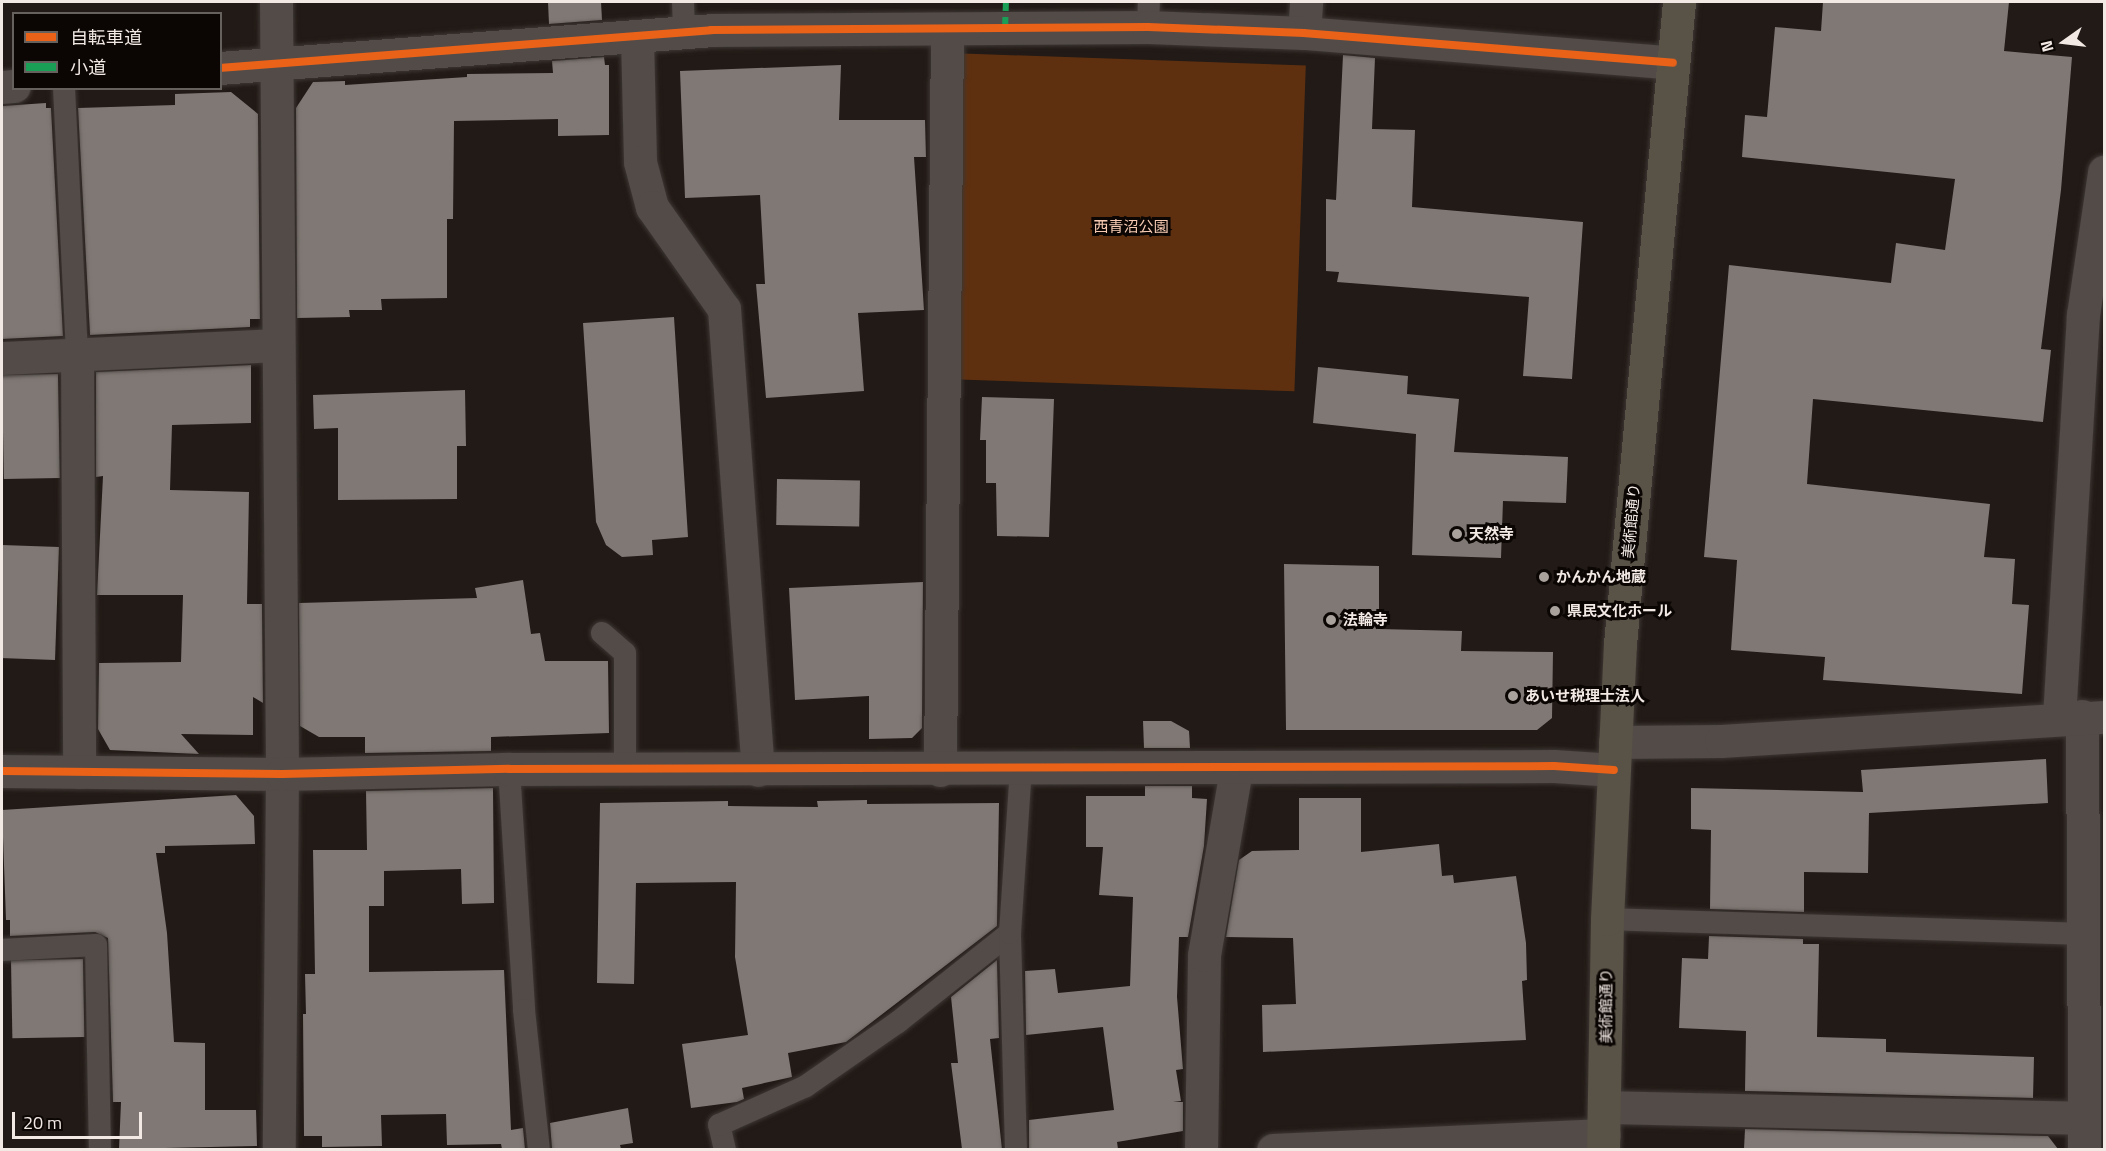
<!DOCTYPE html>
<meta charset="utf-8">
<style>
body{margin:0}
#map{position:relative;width:2106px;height:1151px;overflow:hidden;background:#221a16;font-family:"Titillium Web","Noto Sans JP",sans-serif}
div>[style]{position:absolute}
.green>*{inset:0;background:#5f3010;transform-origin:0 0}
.building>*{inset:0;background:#7f7874;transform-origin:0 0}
.roads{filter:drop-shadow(0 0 2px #3d3734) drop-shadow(0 0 2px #3d3734)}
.service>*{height:22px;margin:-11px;padding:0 11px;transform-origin:11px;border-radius:11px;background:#524b48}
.minor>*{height:33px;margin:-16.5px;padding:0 16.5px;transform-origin:16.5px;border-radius:16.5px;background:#524b48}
.tertiary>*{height:33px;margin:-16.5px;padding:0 16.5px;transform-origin:16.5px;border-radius:16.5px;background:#524b48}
.trunk>*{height:33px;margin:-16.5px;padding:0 16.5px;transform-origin:16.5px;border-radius:16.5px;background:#595246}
.quiet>*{height:6px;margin-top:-3px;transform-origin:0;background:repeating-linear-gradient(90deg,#1a9f57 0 12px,transparent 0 18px)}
.cycleway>*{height:8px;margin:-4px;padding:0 4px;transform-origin:4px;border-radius:4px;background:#ea6118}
.dots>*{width:16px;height:16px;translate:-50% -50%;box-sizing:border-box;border:3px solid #0b0604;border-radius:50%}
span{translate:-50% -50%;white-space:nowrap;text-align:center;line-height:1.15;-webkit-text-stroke:6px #0b0604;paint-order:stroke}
.park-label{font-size:15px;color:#f7cbb3}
.street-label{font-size:15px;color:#f2e9e4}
.poi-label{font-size:15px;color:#f2e9e4;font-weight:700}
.left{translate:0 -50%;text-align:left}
.frame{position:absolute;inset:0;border:3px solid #f2e9e4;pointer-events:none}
.legend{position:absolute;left:12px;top:12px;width:210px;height:78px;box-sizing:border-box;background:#0b0604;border:2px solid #67615e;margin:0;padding:8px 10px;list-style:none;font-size:18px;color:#f2e9e4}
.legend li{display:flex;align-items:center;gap:12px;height:30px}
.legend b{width:30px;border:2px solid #67615e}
.north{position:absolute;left:2034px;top:12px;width:60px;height:60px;-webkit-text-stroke:4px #0b0604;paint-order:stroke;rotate:256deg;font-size:16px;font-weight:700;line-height:24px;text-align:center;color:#f2e9e4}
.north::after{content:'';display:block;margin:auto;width:21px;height:27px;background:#f2e9e4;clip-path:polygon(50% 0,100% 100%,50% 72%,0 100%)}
.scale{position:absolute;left:12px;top:1112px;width:130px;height:27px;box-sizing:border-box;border:3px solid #f2e9e4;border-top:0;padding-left:8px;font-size:18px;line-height:21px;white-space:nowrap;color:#f2e9e4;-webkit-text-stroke:4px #0b0604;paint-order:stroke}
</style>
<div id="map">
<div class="green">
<i style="left:949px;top:53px;width:357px;height:326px;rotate:2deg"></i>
</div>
<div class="building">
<i style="clip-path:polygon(548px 2px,601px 2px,602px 20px,549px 24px)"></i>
<i style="clip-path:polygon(1823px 2px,2009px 2px,2004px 51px,2072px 57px,2061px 190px,2041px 349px,2051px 350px,2043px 422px,1813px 399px,1807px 484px,1990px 504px,1984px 557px,2015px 559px,2012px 604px,2029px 605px,2022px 694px,1823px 680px,1825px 657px,1731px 650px,1737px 560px,1704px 557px,1729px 265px,1891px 283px,1896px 243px,1945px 250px,1955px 179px,1742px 157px,1745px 115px,1767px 117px,1775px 27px,1821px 31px)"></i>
<i style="clip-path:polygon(1343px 55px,1375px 58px,1372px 129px,1415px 130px,1412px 207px,1583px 222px,1572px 379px,1523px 376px,1529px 297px,1337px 282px,1339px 272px,1326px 271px,1326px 199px,1336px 200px)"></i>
<i style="clip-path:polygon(604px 57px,605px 65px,609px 65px,609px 135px,558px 136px,558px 119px,454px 121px,453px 219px,447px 219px,447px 298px,381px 299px,382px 310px,349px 310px,350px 317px,297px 318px,296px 108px,313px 82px,345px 81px,345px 85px,467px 77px,467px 74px,553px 73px,552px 61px)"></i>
<i style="clip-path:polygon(841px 65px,839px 120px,925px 120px,926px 157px,914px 157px,924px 310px,858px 313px,864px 391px,766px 398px,756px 284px,765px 284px,760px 195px,685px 198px,680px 71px)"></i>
<i style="clip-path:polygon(231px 92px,258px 114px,260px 319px,250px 319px,250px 327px,90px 335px,78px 108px,175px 105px,175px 94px)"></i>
<i style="clip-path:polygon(46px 103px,46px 108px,51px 108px,63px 336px,2px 339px,2px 106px)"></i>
<i style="clip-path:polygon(674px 317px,688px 537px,652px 540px,653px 555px,622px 557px,606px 545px,596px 522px,583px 323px)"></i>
<i style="clip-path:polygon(251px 365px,251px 423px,172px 425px,170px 490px,249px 492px,247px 604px,262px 604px,263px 703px,253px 697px,253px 735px,181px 734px,199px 754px,110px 750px,98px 729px,99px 663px,181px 662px,183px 595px,97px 595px,103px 476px,96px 477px,96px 372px)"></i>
<i style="clip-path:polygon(1318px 367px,1408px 376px,1407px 394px,1459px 399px,1454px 452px,1568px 457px,1566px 503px,1503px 501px,1501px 558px,1412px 555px,1416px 434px,1313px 423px)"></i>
<i style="left:58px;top:374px;width:104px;height:56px;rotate:89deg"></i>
<i style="clip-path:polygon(465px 390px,466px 446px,457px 446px,457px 499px,338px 500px,338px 428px,314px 429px,313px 395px)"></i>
<i style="clip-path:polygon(982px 397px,1054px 399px,1049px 537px,997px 536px,996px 483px,986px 483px,986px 440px,980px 440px)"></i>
<i style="left:777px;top:479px;width:83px;height:46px;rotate:1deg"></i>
<i style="left:2px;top:545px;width:57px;height:113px;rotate:2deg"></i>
<i style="clip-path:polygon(1284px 564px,1379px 566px,1379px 629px,1462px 631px,1461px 651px,1553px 652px,1552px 718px,1537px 730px,1286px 730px)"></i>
<i style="clip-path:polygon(523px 580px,531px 634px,540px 633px,545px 661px,608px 661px,609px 733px,491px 737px,491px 751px,365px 753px,365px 737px,319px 737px,300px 726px,299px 603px,477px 598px,475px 588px)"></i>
<i style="clip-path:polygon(923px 582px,922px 728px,912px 738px,869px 739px,869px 696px,795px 700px,789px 588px)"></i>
<i style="clip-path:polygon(1143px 721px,1171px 721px,1189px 731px,1190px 748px,1144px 748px)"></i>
<i style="clip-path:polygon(2046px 759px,2048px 803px,1869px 813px,1868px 873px,1804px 872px,1804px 912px,1710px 909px,1711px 830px,1691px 829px,1691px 788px,1863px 792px,1861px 770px)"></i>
<i style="clip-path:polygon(1145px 786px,1192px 786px,1192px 798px,1207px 799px,1204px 846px,1188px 937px,1179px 937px,1177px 997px,1183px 1069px,1176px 1070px,1181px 1101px,1173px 1102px,1183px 1102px,1183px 1131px,1117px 1142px,1118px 1149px,1029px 1149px,1029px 1120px,1114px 1110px,1103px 1027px,1026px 1035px,1025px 971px,1055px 969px,1058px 993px,1130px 986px,1133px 897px,1099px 895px,1103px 847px,1086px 847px,1086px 796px,1145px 796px)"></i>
<i style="clip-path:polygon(493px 788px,494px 903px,462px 904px,461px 869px,384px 871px,384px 906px,369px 906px,369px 972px,504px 970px,511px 1130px,523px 1128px,525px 1149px,502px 1149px,501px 1144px,447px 1145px,446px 1114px,381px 1115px,382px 1146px,322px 1147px,322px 1136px,304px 1136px,303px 1014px,306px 1014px,305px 974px,315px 974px,313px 850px,367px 850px,366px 791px)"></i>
<i style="clip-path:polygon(236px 795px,254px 816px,255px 844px,165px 846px,165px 853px,156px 853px,167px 933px,174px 1042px,205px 1043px,205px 1110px,256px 1110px,257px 1146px,119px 1149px,121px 1102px,113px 1102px,108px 938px,95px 932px,10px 936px,10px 920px,6px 920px,2px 810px)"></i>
<i style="clip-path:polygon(1299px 798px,1361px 798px,1361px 852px,1439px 844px,1442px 876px,1453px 875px,1454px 883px,1516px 876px,1526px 943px,1527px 980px,1522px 981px,1526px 1040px,1263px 1052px,1262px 1005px,1296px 1004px,1293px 938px,1226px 937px,1239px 860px,1252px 851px,1299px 850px)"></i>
<i style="clip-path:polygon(867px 800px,867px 804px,999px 803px,997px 926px,846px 1042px,788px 1053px,792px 1077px,742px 1088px,744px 1099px,737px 1102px,691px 1108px,682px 1044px,748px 1035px,735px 957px,736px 882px,636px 883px,634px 984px,597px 983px,600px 803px,728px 801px,728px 806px,818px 807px,817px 801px)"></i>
<i style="clip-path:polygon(1709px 936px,1803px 939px,1803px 944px,1819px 944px,1817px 1037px,1886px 1039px,1886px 1052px,2034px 1057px,2033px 1098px,1745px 1091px,1746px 1031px,1679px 1028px,1682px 958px,1708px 959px)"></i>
<i style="left:83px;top:959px;width:78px;height:72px;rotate:89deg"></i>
<i style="clip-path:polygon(997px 960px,999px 1038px,990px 1039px,1002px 1149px,962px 1149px,951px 1063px,958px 1063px,951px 997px)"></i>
<i style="clip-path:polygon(628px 1108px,633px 1143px,620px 1145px,621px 1149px,552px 1149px,550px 1123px)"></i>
<i style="clip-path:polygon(1745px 1129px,2048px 1136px,2058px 1149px,1744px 1149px)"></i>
</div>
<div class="roads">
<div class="service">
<i style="left:683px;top:2px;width:33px;rotate:88deg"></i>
<i style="left:1148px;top:27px;width:25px;rotate:-88deg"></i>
<i style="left:64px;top:88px;width:266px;rotate:87.2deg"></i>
<i style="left:602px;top:633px;width:30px;rotate:41deg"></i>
<i style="left:625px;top:653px;width:118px;rotate:90deg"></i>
<i style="left:509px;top:769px;width:241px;rotate:86.4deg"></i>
<i style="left:524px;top:1010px;width:141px;rotate:83.9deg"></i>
<i style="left:1607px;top:919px;width:476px;rotate:1.8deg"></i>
<i style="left:2px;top:950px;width:94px;rotate:-3deg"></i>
<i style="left:96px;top:945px;width:205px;rotate:88.9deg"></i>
<i style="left:725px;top:1150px;width:26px;rotate:-103deg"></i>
<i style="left:719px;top:1125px;width:95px;rotate:-24.1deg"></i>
<i style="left:806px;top:1086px;width:112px;rotate:-34.8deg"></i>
<i style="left:898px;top:1022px;width:143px;rotate:-38.5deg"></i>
<i style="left:1016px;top:1150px;width:217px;rotate:-91.6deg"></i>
<i style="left:1010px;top:933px;width:164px;rotate:-86.2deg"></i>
</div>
<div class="minor">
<i style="left:276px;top:2px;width:772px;rotate:89.55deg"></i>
<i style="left:282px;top:774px;width:376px;rotate:90.5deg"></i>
<i style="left:1304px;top:33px;width:31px;rotate:-86deg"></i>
<i style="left:637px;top:38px;width:124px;rotate:88.6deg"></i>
<i style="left:640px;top:162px;width:47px;rotate:75.1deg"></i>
<i style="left:652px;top:207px;width:125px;rotate:54.8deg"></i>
<i style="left:724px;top:309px;width:462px;rotate:85.8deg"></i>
<i style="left:220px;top:68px;width:492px;rotate:-4.4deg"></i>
<i style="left:711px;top:30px;width:437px;rotate:-0.4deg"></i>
<i style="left:1148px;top:27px;width:156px;rotate:2.2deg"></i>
<i style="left:1304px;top:33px;width:370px;rotate:4.6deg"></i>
<i style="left:2px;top:87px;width:12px;rotate:-5deg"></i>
<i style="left:77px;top:354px;width:418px;rotate:89.7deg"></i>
<i style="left:2px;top:358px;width:275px;rotate:-2.7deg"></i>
<i style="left:2082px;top:716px;width:434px;rotate:89.7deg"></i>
<i style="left:1615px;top:742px;width:106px;rotate:-0.5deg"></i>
<i style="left:1721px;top:741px;width:384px;rotate:-3.6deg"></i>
<i style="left:940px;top:770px;width:740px;rotate:-89.46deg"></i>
<i style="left:1605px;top:1107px;width:479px;rotate:1.3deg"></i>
<i style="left:1201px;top:1150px;width:195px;rotate:-89.1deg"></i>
<i style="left:1204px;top:955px;width:189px;rotate:-80.2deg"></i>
<i style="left:1273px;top:1150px;width:331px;rotate:-2.6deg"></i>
</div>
<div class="tertiary">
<i style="left:2059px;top:718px;width:404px;rotate:-86.6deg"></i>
<i style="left:2083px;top:315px;width:145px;rotate:-81.6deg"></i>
<i style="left:2px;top:771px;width:280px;rotate:0.6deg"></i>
<i style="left:282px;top:774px;width:227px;rotate:-1.3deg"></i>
<i style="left:509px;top:769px;width:1045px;rotate:-0.16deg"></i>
<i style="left:1554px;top:766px;width:60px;rotate:3.8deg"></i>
</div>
<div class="trunk">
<i style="left:1603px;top:1150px;width:231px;rotate:-89deg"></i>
<i style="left:1607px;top:919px;width:275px;rotate:-87.3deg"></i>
<i style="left:1620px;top:644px;width:645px;rotate:-84.75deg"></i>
</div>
</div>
<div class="quiet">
<i style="left:1005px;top:29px;width:27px;rotate:-88deg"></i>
</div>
<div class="cycleway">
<i style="left:220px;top:68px;width:492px;rotate:-4.4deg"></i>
<i style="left:711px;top:30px;width:437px;rotate:-0.4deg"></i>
<i style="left:1148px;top:27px;width:156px;rotate:2.2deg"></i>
<i style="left:1304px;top:33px;width:370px;rotate:4.6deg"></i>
<i style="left:2px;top:771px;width:280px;rotate:0.6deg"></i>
<i style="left:282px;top:774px;width:227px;rotate:-1.3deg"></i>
<i style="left:509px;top:769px;width:1045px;rotate:-0.16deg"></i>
<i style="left:1554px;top:766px;width:60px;rotate:3.8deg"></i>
</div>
<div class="dots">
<i style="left:1457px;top:534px;background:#a9a19c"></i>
<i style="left:1544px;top:577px;background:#a9a19c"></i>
<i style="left:1555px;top:611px;background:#a9a19c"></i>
<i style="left:1331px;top:620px;background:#a9a19c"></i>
<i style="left:1513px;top:696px;background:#a9a19c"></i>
</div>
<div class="park-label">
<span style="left:1131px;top:227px">西青沼公園</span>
</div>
<div class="street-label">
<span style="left:1631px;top:521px;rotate:-85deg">美術館通り</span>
<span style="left:1606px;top:1006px;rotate:-90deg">美術館通り</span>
</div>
<div class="poi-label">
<span class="left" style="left:1469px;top:534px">天然寺</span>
<span class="left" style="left:1556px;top:577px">かんかん地蔵</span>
<span class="left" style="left:1567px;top:611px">県民文化ホール</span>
<span class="left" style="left:1343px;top:620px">法輪寺</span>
<span class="left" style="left:1525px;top:696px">あいせ税理士法人</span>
</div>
<div class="frame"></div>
<ul class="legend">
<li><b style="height:8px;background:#ea6118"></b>自転車道</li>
<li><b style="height:8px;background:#1a9f57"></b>小道</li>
</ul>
<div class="north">N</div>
<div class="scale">20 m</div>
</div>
